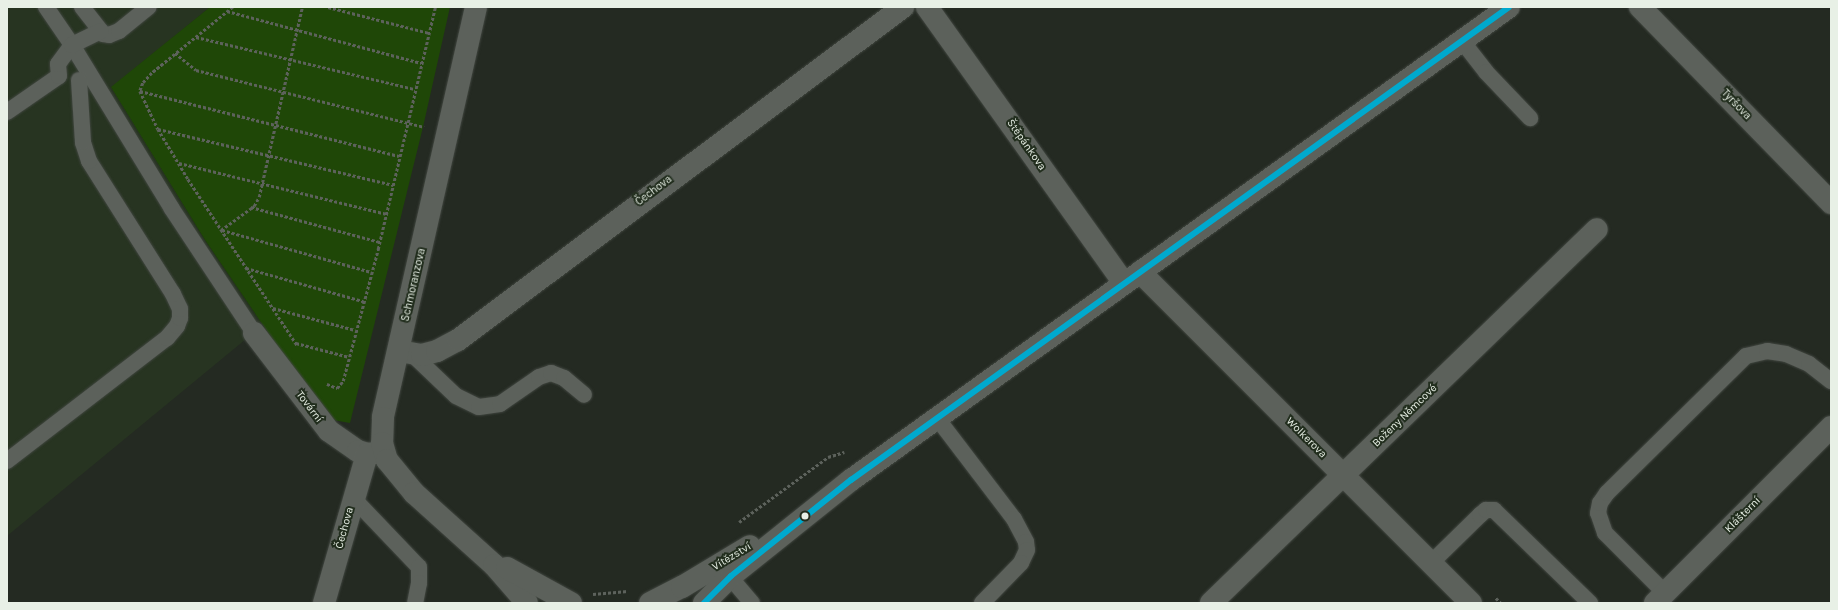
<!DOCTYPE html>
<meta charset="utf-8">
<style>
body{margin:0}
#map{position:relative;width:1838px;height:610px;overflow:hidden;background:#242a22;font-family:Karla,sans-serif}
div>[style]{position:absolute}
.built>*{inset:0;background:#273421}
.green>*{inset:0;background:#1f4707}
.path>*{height:2.5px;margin-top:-1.25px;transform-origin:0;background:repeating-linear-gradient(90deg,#5d625c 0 3px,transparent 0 5px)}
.roads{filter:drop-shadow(0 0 1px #414640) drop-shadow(0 0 1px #414640)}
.service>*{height:16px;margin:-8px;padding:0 8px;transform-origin:8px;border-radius:8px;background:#5c615b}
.minor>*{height:22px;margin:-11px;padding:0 11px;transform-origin:11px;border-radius:11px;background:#5c615b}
.tertiary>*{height:22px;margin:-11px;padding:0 11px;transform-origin:11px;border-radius:11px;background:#5c615b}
.secondary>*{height:22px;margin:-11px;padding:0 11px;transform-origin:11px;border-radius:11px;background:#5c615b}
.bus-1>*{height:6px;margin:-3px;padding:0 3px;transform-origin:3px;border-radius:3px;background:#00a9ce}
.dots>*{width:11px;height:11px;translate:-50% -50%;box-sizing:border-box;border:2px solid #222e1e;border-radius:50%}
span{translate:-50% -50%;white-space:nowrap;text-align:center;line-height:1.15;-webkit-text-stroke:4px #222e1e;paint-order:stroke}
.street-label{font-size:11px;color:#e8f0e6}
.frame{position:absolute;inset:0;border:8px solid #e8f0e6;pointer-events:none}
</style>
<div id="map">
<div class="built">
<i style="clip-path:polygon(7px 7px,210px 7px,112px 87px,205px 240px,263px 325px,7px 536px)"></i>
</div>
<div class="green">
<i style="clip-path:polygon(210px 7px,450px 7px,423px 127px,350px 423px,327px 419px,205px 240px,111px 87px)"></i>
</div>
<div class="path">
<i style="left:233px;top:7px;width:104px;rotate:140.8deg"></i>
<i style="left:152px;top:73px;width:13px;rotate:132deg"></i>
<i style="left:143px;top:83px;width:9px;rotate:111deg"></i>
<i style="left:140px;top:91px;width:42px;rotate:64.7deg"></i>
<i style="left:158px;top:129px;width:58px;rotate:59deg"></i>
<i style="left:188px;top:179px;width:199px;rotate:56.7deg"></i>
<i style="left:328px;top:7px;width:104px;rotate:14.4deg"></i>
<i style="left:227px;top:11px;width:201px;rotate:15deg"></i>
<i style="left:196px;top:37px;width:225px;rotate:13.4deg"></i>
<i style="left:175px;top:53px;width:27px;rotate:39deg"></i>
<i style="left:196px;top:70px;width:235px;rotate:14deg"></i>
<i style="left:140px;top:91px;width:267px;rotate:14.1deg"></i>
<i style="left:158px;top:129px;width:242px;rotate:13.4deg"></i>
<i style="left:179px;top:163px;width:213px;rotate:13.8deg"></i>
<i style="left:251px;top:207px;width:134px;rotate:15.2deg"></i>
<i style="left:221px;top:230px;width:41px;rotate:-36deg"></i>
<i style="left:254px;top:206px;width:10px;rotate:-61deg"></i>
<i style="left:259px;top:197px;width:195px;rotate:-77.2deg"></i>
<i style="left:222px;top:230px;width:155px;rotate:15.7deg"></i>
<i style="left:246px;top:268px;width:122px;rotate:15.8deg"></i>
<i style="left:273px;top:308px;width:85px;rotate:15deg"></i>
<i style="left:296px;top:343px;width:55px;rotate:14.8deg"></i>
<i style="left:327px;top:384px;width:11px;rotate:22deg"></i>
<i style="left:337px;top:388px;width:9px;rotate:-49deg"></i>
<i style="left:343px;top:381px;width:137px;rotate:-75.1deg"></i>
<i style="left:378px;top:249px;width:249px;rotate:-76.7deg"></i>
<i style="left:739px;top:522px;width:110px;rotate:-36.1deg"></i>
<i style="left:828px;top:457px;width:17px;rotate:-17deg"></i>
<i style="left:593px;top:594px;width:35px;rotate:-5deg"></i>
<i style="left:1496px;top:598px;width:7px;rotate:45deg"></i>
</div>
<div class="roads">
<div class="service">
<i style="left:46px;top:7px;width:46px;rotate:55.6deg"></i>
<i style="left:72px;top:45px;width:192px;rotate:58.6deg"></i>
<i style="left:172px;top:209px;width:149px;rotate:56.5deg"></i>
<i style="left:82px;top:7px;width:34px;rotate:52deg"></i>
<i style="left:103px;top:34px;width:6px;rotate:9deg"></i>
<i style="left:109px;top:35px;width:11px;rotate:-22deg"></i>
<i style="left:119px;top:31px;width:38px;rotate:-39deg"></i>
<i style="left:1462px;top:41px;width:39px;rotate:52deg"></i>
<i style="left:1486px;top:72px;width:64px;rotate:46.3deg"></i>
<i style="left:7px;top:112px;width:63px;rotate:-34.7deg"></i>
<i style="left:59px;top:76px;width:12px;rotate:-95deg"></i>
<i style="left:58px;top:64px;width:24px;rotate:-54deg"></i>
<i style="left:72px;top:45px;width:32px;rotate:-26deg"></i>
<i style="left:413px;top:355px;width:59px;rotate:43.6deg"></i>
<i style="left:456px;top:396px;width:25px;rotate:26deg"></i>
<i style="left:479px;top:407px;width:21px;rotate:-8deg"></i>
<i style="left:500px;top:404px;width:47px;rotate:-34.7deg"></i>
<i style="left:539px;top:377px;width:13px;rotate:-18deg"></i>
<i style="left:551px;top:373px;width:14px;rotate:21deg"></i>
<i style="left:564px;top:378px;width:26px;rotate:40deg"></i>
<i style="left:937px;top:418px;width:127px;rotate:52.7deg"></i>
<i style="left:1014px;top:519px;width:26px;rotate:62deg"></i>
<i style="left:1026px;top:542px;width:8px;rotate:83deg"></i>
<i style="left:1027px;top:550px;width:14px;rotate:115deg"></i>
<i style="left:1021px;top:563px;width:56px;rotate:134.3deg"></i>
<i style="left:7px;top:461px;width:202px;rotate:-37.6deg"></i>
<i style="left:167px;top:338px;width:16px;rotate:-50deg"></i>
<i style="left:177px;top:326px;width:9px;rotate:-69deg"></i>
<i style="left:180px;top:318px;width:9px;rotate:-90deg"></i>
<i style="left:180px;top:309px;width:17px;rotate:-115deg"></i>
<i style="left:173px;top:294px;width:157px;rotate:-122.3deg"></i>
<i style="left:89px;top:161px;width:20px;rotate:-108deg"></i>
<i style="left:83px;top:142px;width:62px;rotate:-93.7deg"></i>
<i style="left:353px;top:498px;width:95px;rotate:46.3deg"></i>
<i style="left:419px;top:567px;width:16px;rotate:90deg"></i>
<i style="left:419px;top:583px;width:20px;rotate:101deg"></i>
<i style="left:1431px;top:563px;width:69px;rotate:-44.4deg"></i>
<i style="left:1480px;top:515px;width:8px;rotate:-40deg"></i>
<i style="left:1486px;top:510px;width:8px"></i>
<i style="left:1494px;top:510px;width:134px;rotate:44.1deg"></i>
<i style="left:724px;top:570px;width:43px;rotate:49.7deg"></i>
<i style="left:1665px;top:593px;width:85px;rotate:-135deg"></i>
<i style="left:1605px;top:533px;width:21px;rotate:-109deg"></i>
<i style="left:1598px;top:513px;width:10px;rotate:-79deg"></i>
<i style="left:1600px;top:503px;width:12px;rotate:-55deg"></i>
<i style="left:1607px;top:493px;width:195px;rotate:-44.6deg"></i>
<i style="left:1746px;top:356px;width:22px;rotate:-13deg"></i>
<i style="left:1767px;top:351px;width:19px;rotate:9deg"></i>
<i style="left:1786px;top:354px;width:25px;rotate:23deg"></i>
<i style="left:1809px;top:364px;width:28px;rotate:38deg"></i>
</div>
<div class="minor">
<i style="left:927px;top:7px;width:339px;rotate:54.5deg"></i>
<i style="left:1640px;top:7px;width:274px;rotate:45.7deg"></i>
<i style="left:1140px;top:272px;width:468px;rotate:45deg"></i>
<i style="left:254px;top:333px;width:123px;rotate:52.6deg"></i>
<i style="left:329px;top:431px;width:35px;rotate:35deg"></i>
<i style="left:358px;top:451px;width:9px;rotate:18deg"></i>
<i style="left:367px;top:454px;width:17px;rotate:-7deg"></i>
<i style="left:399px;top:351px;width:23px;rotate:10deg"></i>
<i style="left:422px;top:355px;width:16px;rotate:-15deg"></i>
<i style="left:437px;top:351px;width:24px;rotate:-28deg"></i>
<i style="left:458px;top:340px;width:556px;rotate:-36.81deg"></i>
<i style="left:324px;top:603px;width:155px;rotate:-73.9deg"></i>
<i style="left:1211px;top:603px;width:537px;rotate:-44.1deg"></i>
<i style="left:1655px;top:603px;width:249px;rotate:-45deg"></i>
</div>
<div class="tertiary">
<i style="left:476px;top:7px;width:421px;rotate:102.8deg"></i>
<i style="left:383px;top:418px;width:25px;rotate:92deg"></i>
<i style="left:382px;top:443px;width:18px;rotate:74deg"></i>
<i style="left:387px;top:460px;width:43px;rotate:50.7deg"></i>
<i style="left:414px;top:493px;width:108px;rotate:42deg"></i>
<i style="left:494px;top:565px;width:50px;rotate:49deg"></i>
<i style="left:507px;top:568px;width:73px;rotate:28.7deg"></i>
</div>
<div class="secondary">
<i style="left:650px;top:603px;width:36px;rotate:-27deg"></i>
<i style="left:682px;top:587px;width:79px;rotate:-31.1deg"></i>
<i style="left:704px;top:603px;width:38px;rotate:-45deg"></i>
<i style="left:731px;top:576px;width:154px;rotate:-38.7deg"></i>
<i style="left:851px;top:480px;width:810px;rotate:-35.71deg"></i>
</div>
</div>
<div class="bus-1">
<i style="left:704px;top:603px;width:38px;rotate:-45deg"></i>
<i style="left:731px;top:576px;width:154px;rotate:-38.7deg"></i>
<i style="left:851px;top:480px;width:810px;rotate:-35.71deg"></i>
</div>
<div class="dots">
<i style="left:805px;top:516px;background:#e8f0e6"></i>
</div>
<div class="street-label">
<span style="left:1736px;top:105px;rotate:46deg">Tyršova</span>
<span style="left:1026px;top:145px;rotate:55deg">Štěpánkova</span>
<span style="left:654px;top:191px;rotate:-37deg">Čechova</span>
<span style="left:414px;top:285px;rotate:-77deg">Schmoranzova</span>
<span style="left:309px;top:407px;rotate:53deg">Tovární</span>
<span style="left:1405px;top:416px;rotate:-44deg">Boženy Němcové</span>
<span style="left:1306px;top:438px;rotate:45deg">Wolkerova</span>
<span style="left:1743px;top:515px;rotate:-45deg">Klášterní</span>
<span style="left:345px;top:528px;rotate:-75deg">Čechova</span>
<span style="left:732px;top:557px;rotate:-31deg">Vítězství</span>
</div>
<div class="frame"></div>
</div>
